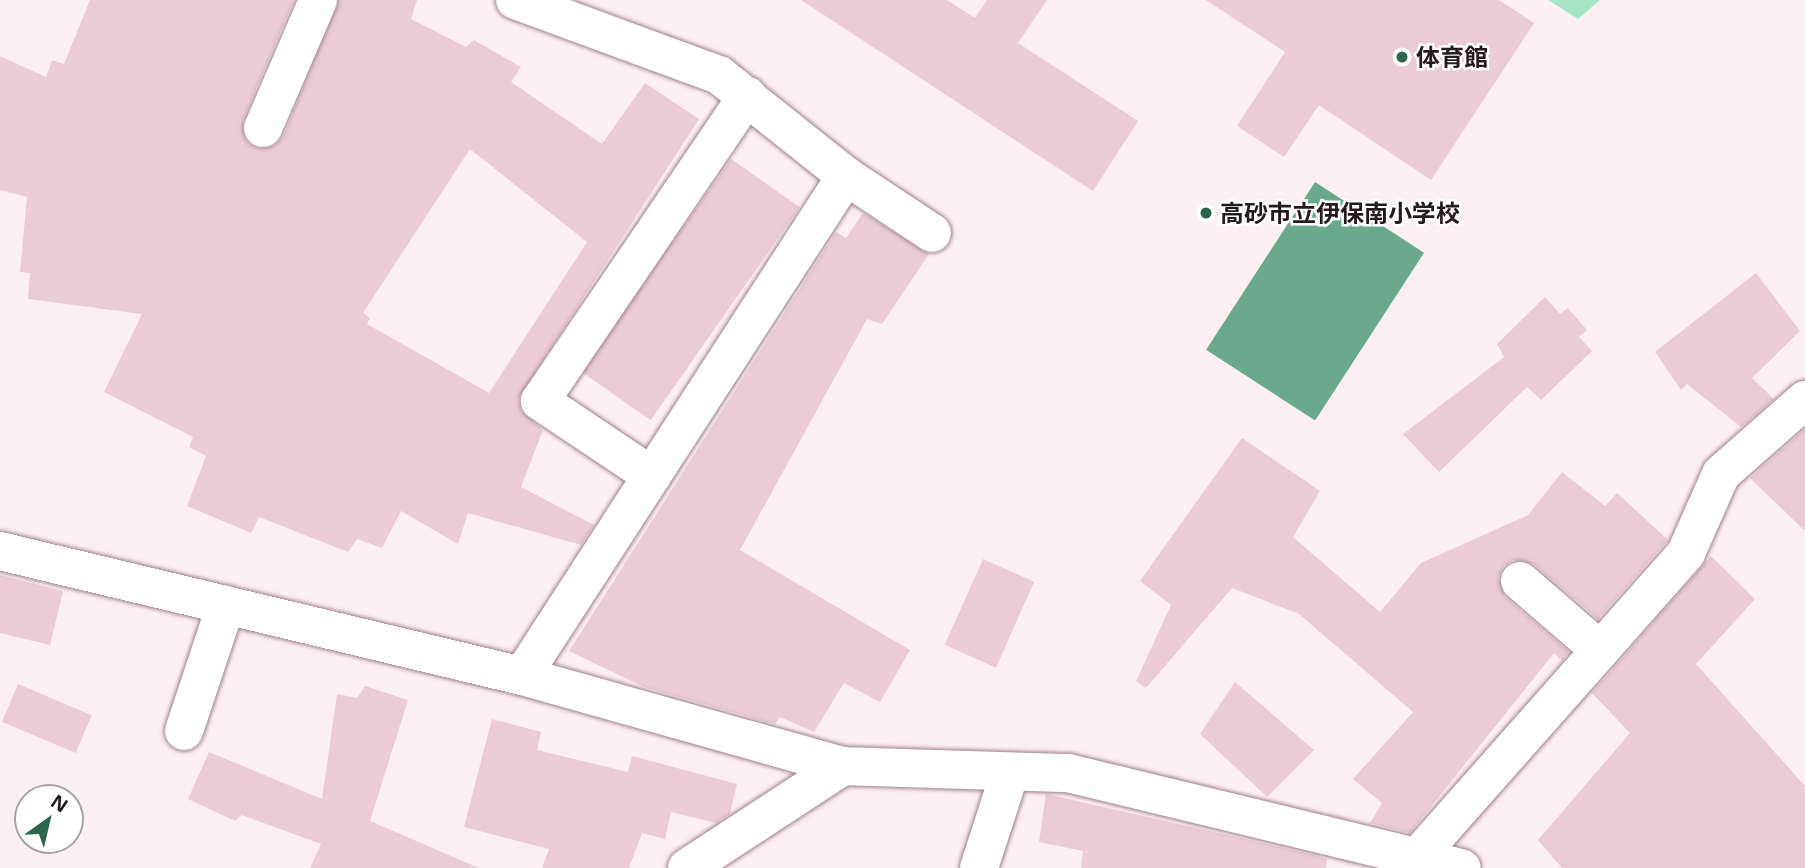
<!DOCTYPE html>
<meta charset="utf-8">
<style>
body{margin:0}
#map{position:relative;width:1805px;height:868px;overflow:hidden;background:#fdf0f4;font-family:"Noto Sans","Noto Sans JP",sans-serif}
div>[style]{position:absolute}
.green>*{inset:0;background:#a5e5c5}
.water>*{inset:0;background:#6aa98b;transform-origin:0 0}
.building>*{inset:0;background:#eaccd6;transform-origin:0 0}
.roads{filter:drop-shadow(0 0 2px #9e828c) drop-shadow(0 0 2px #9e828c)}
.minor>*{height:38px;margin:-19px;padding:0 19px;transform-origin:19px;border-radius:19px;background:#fff}
.dots>*{width:19px;height:19px;translate:-50% -50%;box-sizing:border-box;border:4px solid #fff;border-radius:50%}
span{translate:-50% -50%;white-space:nowrap;text-align:center;line-height:1.15;-webkit-text-stroke:5px #fff;paint-order:stroke}
.poi-label{font-size:24px;color:#251a1e;font-weight:700}
.left{translate:0 -50%;text-align:left}
.north{position:absolute;left:14px;top:784px;width:70px;height:70px;box-sizing:border-box;background:#fff;border:2px solid #a8a3a5;border-radius:50%;rotate:34deg;font-size:19px;font-weight:700;line-height:28px;text-align:center;color:#251a1e}
.north::after{content:'';display:block;margin:auto;width:24px;height:32px;background:#2e654d;clip-path:polygon(50% 0,100% 100%,50% 72%,0 100%)}
</style>
<div id="map">
<div class="green">
<i style="clip-path:polygon(1548px 0,1600px 0,1578px 19px)"></i>
</div>
<div class="water">
<i style="left:1315px;top:182px;width:130px;height:200px;rotate:33deg"></i>
</div>
<div class="building">
<i style="clip-path:polygon(evenodd,90px 0,294px 0,243px 120px,245px 140px,255px 148px,275px 146px,283px 137px,339px 0,417px 0,411px 19px,466px 47px,474px 40px,521px 67px,511px 82px,602px 144px,645px 83px,699px 119px,518px 399px,521px 411px,543px 430px,521px 487px,594px 525px,581px 545px,468px 513px,458px 544px,401px 511px,382px 548px,357px 539px,348px 552px,259px 517px,251px 533px,187px 506px,206px 456px,189px 447px,193px 437px,104px 392px,142px 314px,28px 299px,30px 273px,20px 272px,27px 197px,0 190px,0 56px,46px 77px,52px 60px,64px 64px,90px 0,470px 149px,587px 242px,489px 393px,367px 324px,370px 318px,363px 313px,470px 149px)"></i>
<i style="clip-path:polygon(801px 0,947px 0,975px 18px,987px 0,1047px 0,1018px 43px,1138px 121px,1093px 191px)"></i>
<i style="clip-path:polygon(1206px 0,1499px 0,1534px 23px,1431px 180px,1319px 105px,1284px 157px,1237px 126px,1285px 52px)"></i>
<i style="left:731px;top:159px;width:84px;height:260px;rotate:35deg"></i>
<i style="clip-path:polygon(863px 213px,929px 254px,882px 324px,867px 319px,740px 550px,910px 650px,880px 702px,844px 683px,814px 732px,780px 717px,775px 724px,644px 687px,569px 651px,836px 232px,846px 238px)"></i>
<i style="clip-path:polygon(1756px 273px,1800px 331px,1752px 378px,1774px 399px,1741px 427px,1687px 384px,1681px 390px,1655px 352px)"></i>
<i style="clip-path:polygon(1545px 297px,1560px 314px,1568px 308px,1587px 330px,1579px 337px,1592px 351px,1541px 400px,1527px 387px,1439px 472px,1403px 434px,1504px 357px,1497px 344px)"></i>
<i style="clip-path:polygon(1805px 429px,1805px 531px,1750px 478px)"></i>
<i style="clip-path:polygon(1242px 438px,1320px 491px,1293px 537px,1380px 612px,1421px 563px,1528px 515px,1562px 472px,1605px 506px,1617px 493px,1668px 540px,1598px 619px,1534px 564px,1513px 560px,1504px 566px,1498px 578px,1505px 597px,1569px 652px,1562px 661px,1554px 653px,1410px 833px,1370px 823px,1382px 803px,1353px 779px,1413px 712px,1299px 614px,1232px 588px,1146px 688px,1136px 681px,1171px 605px,1140px 581px)"></i>
<i style="clip-path:polygon(1711px 556px,1755px 599px,1696px 664px,1805px 786px,1805px 868px,1562px 868px,1538px 840px,1630px 733px,1592px 693px)"></i>
<i style="left:983px;top:559px;width:56px;height:94px;rotate:24deg"></i>
<i style="clip-path:polygon(0 575px,63px 591px,50px 645px,0 633px)"></i>
<i style="clip-path:polygon(1235px 682px,1314px 750px,1267px 797px,1200px 734px)"></i>
<i style="left:18px;top:684px;width:80px;height:41px;rotate:23deg"></i>
<i style="clip-path:polygon(365px 686px,408px 700px,370px 821px,479px 868px,310px 868px,321px 844px,242px 815px,235px 821px,188px 799px,209px 752px,322px 799px,337px 694px,357px 698px)"></i>
<i style="clip-path:polygon(492px 719px,541px 732px,537px 750px,628px 772px,632px 756px,737px 784px,730px 814px,716px 823px,671px 812px,665px 839px,642px 833px,629px 868px,542px 868px,549px 849px,464px 827px)"></i>
<i style="clip-path:polygon(1046px 794px,1310px 854px,1327px 859px,1326px 868px,1081px 868px,1083px 851px,1039px 842px)"></i>
</div>
<div class="roads">
<div class="minor">
<i style="left:515px;top:0;width:217px;rotate:20.2deg"></i>
<i style="left:719px;top:75px;width:162px;rotate:38.5deg"></i>
<i style="left:846px;top:176px;width:103px;rotate:33.5deg"></i>
<i style="left:263px;top:128px;width:139px;rotate:-66.7deg"></i>
<i style="left:652px;top:476px;width:135px;rotate:-146.2deg"></i>
<i style="left:540px;top:401px;width:369px;rotate:-55.8deg"></i>
<i style="left:0;top:551px;width:537px;rotate:13.47deg"></i>
<i style="left:522px;top:676px;width:333px;rotate:15.7deg"></i>
<i style="left:843px;top:766px;width:225px;rotate:1.8deg"></i>
<i style="left:1068px;top:773px;width:405px;rotate:13.6deg"></i>
<i style="left:1520px;top:581px;width:106px;rotate:40.8deg"></i>
<i style="left:522px;top:676px;width:596px;rotate:-57.06deg"></i>
<i style="left:184px;top:731px;width:133px;rotate:-71.6deg"></i>
<i style="left:1420px;top:854px;width:402px;rotate:-48.5deg"></i>
<i style="left:1686px;top:553px;width:86px;rotate:-66.1deg"></i>
<i style="left:1721px;top:474px;width:112px;rotate:-41.4deg"></i>
<i style="left:687px;top:868px;width:186px;rotate:-33.2deg"></i>
<i style="left:979px;top:868px;width:101px;rotate:-72.1deg"></i>
</div>
</div>
<div class="dots">
<i style="left:1402px;top:57px;background:#2e654d"></i>
<i style="left:1206px;top:213px;background:#2e654d"></i>
</div>
<div class="poi-label">
<span class="left" style="left:1416px;top:57px">体育館</span>
<span class="left" style="left:1220px;top:213px">高砂市立伊保南小学校</span>
</div>
<div class="north">N</div>
</div>
